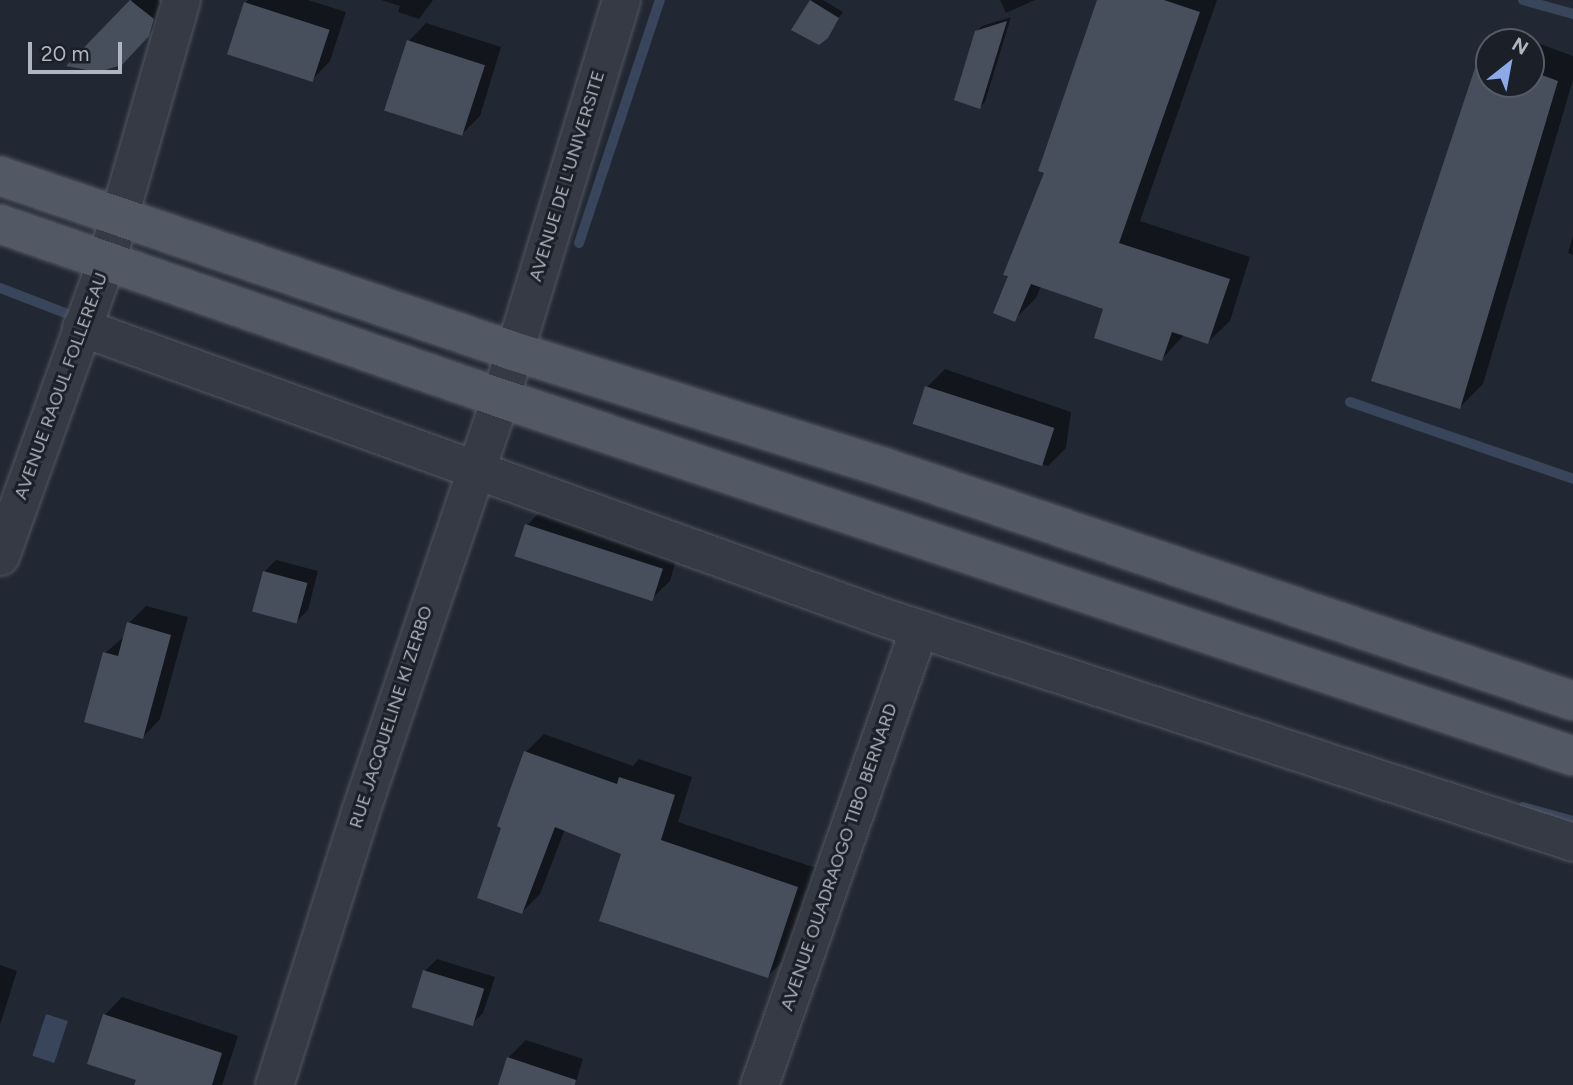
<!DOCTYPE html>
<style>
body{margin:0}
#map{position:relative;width:1573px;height:1085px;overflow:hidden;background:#222833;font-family:Figtree,sans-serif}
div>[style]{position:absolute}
.water>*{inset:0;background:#39455a;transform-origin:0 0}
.shadow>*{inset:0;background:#0007}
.stream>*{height:10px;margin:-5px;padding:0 5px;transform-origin:5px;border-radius:5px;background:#39455a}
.building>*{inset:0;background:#484f5c;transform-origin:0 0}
.roads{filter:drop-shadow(0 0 2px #525862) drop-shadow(0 0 2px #525862)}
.minor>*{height:37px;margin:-18.5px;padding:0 18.5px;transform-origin:18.5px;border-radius:18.5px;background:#353a44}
.primary>*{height:38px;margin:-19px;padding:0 19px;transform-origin:19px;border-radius:19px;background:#535964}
span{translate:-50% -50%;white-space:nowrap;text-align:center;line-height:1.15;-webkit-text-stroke:6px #1a1f28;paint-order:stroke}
.street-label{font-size:18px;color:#afb5c1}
.north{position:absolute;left:1475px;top:28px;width:70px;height:70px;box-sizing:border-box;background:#1a1f28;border:2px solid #565b65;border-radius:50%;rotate:31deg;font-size:19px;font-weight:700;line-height:28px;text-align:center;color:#afb5c1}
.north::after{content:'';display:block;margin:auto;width:24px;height:32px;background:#8daae8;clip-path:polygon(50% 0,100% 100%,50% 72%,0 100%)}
.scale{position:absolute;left:28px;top:42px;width:94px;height:32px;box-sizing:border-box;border:4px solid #afb5c1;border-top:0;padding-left:9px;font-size:21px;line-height:24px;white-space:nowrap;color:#afb5c1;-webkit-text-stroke:5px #1a1f28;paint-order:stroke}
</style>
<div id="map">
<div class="water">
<i style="left:46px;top:1014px;width:23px;height:44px;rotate:18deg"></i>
</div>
<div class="shadow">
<i style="clip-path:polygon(133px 0,157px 0,165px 7px,160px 22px,133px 51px,69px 65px)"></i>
<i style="clip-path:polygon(248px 0,308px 0,346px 12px,330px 61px,313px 79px,245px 3px)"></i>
<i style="clip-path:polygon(381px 0,433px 0,419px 19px,398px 12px,400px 6px)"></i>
<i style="clip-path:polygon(811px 0,823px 0,843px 12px,824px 37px,793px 29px)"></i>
<i style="clip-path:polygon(1000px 0,1035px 0,1006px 13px)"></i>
<i style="clip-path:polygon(1099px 0,1217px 0,1140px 221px,1250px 257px,1230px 321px,1208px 342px,1184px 335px,1162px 359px,1105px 308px,1041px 286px,1036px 298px,1014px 320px,1046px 172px)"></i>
<i style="clip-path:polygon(1011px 17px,985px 102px,980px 107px,976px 32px,982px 26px)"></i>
<i style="clip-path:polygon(426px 23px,501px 47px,480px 116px,462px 134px,409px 41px)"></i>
<i style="clip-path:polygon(1505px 31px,1573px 56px,1573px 80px,1483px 384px,1460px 407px,1373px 380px,1482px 53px,1489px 46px,1489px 84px,1531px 84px,1531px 42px,1493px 42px)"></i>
<i style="clip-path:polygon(1573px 236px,1573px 255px,1568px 253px)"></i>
<i style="clip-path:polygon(945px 369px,1071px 412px,1066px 448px,1048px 466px,919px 424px,927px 387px)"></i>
<i style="clip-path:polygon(545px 507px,679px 550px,670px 581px,652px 598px,527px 525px)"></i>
<i style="clip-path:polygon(276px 560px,318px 571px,308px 610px,296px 622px,264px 572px)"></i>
<i style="clip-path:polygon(146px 606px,188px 617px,160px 719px,143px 737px,105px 653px,125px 636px,129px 623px)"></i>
<i style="clip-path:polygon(544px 734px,633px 766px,639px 759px,692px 777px,678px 822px,816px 868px,786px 958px,768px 976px,624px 853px,565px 829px,540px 894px,522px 912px,526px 752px)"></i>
<i style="clip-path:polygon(437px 959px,495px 977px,483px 1013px,471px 1025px,425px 971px)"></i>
<i style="clip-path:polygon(0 965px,17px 971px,0 1025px)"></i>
<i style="clip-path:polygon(122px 997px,238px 1036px,222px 1085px,136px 1085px,138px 1079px,105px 1015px)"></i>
<i style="clip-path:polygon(526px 1040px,583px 1059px,575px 1085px,500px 1085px,508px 1058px)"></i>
</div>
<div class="stream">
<i style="left:1523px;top:0;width:52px;rotate:15.6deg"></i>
<i style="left:579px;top:243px;width:256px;rotate:-71.6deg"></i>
<i style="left:0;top:288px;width:84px;rotate:21deg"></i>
<i style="left:1350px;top:402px;width:236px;rotate:19deg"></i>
<i style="left:1523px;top:807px;width:52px;rotate:15.6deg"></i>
</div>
<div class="building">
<i style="clip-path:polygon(130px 0,154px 19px,149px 36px,122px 65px,98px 72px,66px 66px)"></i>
<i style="clip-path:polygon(810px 0,839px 18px,828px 38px,819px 45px,791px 30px)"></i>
<i style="clip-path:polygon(1097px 0,1164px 0,1200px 12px,1119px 243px,1230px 279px,1208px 344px,1172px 332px,1162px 361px,1094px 338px,1103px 309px,1031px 284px,1015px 322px,993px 313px,1008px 276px,1003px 275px,1044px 173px,1038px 171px)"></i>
<i style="left:244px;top:2px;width:90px;height:55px;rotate:18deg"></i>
<i style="clip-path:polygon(1007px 21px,980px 109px,954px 100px,975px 31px)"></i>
<i style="left:407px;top:40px;width:82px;height:74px;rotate:18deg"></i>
<i style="clip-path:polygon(1480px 53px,1489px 56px,1489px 84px,1531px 84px,1531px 71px,1558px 81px,1460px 409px,1371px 381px)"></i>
<i style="left:925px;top:386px;width:136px;height:40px;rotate:18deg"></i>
<i style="left:525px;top:524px;width:145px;height:34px;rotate:18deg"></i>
<i style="left:263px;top:571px;width:46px;height:42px;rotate:15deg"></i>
<i style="clip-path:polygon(127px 622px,171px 635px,143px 739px,84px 722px,103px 652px,118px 656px)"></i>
<i style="clip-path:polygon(524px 751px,617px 784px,619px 777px,675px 795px,661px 840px,798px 887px,768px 978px,599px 921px,621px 854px,555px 827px,522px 914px,477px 898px,501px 828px,497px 826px)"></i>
<i style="left:423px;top:970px;width:64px;height:39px;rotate:17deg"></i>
<i style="clip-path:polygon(103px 1014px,222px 1053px,212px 1085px,134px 1085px,136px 1080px,87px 1064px)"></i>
<i style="clip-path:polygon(507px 1057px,576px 1080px,575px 1085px,498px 1085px)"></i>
</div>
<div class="roads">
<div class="minor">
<i style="left:81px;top:327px;width:854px;rotate:19.86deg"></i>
<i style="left:884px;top:617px;width:725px;rotate:18.08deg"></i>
<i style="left:0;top:556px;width:313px;rotate:-70.2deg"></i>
<i style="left:106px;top:261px;width:272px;rotate:-74deg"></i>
<i style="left:274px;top:1085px;width:286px;rotate:-72.5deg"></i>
<i style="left:360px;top:812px;width:437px;rotate:-71.3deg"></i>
<i style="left:500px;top:398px;width:416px;rotate:-73.1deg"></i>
<i style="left:759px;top:1085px;width:483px;rotate:-70.7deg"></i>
</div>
<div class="primary">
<i style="left:0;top:176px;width:542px;rotate:18.84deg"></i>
<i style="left:513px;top:351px;width:391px;rotate:17.4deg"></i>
<i style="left:886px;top:468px;width:725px;rotate:18.73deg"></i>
<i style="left:0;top:224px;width:529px;rotate:19.19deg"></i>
<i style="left:500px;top:398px;width:1131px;rotate:18.45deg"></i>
</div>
</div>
<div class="street-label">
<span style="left:567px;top:176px;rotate:-73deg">AVENUE DE L'UNIVERSITE</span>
<span style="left:61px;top:386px;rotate:-70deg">AVENUE RAOUL FOLLEREAU</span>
<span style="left:391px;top:717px;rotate:-72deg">RUE JACQUELINE KI ZERBO</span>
<span style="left:839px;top:857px;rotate:-71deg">AVENUE OUADRAOGO TIBO BERNARD</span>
</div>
<div class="north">N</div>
<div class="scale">20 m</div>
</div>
